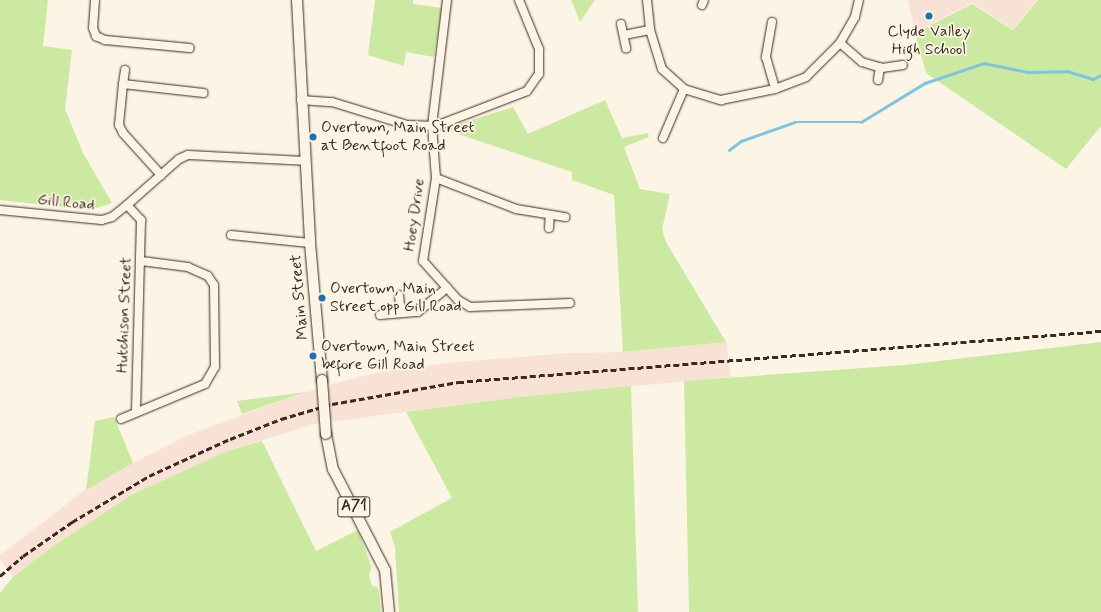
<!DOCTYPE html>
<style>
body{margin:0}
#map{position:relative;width:1101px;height:612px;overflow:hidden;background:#fcf5e5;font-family:Mynerve,sans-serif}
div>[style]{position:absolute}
.built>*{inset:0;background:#f8e2d5}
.green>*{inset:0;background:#cbe9a1}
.stream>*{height:2.5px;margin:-1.25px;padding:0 1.25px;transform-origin:1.25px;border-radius:1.25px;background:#7fc5e0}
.roads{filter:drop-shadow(0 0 1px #3b2a1e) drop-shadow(0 0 1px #3b2a1e)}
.minor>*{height:8px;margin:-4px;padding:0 4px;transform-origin:4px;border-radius:4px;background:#fcf5e5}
.major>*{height:10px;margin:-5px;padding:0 5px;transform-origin:5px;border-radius:5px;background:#fcf5e5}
.rail>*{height:2.5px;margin-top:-1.25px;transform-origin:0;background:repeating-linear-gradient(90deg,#3b2a1e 0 6px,transparent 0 9px)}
.bridges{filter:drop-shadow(0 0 1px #3b2a1e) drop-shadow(0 0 1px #3b2a1e)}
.major-bridge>*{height:10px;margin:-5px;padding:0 5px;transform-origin:5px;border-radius:5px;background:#fcf5e5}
.dots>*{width:11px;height:11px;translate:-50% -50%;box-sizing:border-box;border:2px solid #fcf5e5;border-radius:50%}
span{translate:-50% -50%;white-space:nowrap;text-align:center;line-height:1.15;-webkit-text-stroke:3.5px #fcf5e5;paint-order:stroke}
.shield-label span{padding:1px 3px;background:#fcf5e5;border:1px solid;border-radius:3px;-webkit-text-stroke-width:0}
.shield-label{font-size:15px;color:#3b2a1e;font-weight:700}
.poi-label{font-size:16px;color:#3b2a1e}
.left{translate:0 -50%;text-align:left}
.street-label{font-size:16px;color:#3b2a1e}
</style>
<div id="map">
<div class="built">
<i style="clip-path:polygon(908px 0,1037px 0,1013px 29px,972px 3px,915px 32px)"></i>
<i style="clip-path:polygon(726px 342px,731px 377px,519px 397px,314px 424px,225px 452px,133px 494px,53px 546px,13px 577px,0 559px,0 555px,85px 490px,133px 463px,188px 435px,305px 392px,331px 387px,332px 384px,376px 373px,447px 363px,568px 353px,623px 352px)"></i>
</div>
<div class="green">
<i style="clip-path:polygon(0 0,48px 0,43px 46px,72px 50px,65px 109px,83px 153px,112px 203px,91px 210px,0 200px)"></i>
<i style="clip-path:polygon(375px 0,413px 0,413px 4px,442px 8px,434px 57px,406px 52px,404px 66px,368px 55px)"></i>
<i style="clip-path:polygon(571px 0,595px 0,580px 22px)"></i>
<i style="clip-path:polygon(1038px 0,1101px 0,1101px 126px,1066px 169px,926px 73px,915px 33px,972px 4px,1013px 30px)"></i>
<i style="clip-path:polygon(605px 100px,622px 138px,648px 133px,649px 137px,624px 147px,640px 189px,670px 194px,662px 229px,666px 242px,726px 342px,623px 352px,614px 195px,572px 180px,572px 172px,443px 129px,513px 107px,528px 134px)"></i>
<i style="clip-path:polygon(1101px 342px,1101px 612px,689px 612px,684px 381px,905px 365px)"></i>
<i style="clip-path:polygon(631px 386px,638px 612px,399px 612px,395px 547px,390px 532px,452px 498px,406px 412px,519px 397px)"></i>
<i style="clip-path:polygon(305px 392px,242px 414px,237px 401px)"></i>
<i style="clip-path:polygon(114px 417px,133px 463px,86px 490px,95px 421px)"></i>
<i style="clip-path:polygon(262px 441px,316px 551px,358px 530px,372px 568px,369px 574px,372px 586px,377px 587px,379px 592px,381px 612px,0 612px,0 593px,13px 577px,53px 546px,133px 494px,225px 452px)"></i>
</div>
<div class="stream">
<i style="left:729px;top:150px;width:15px;rotate:-37deg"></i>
<i style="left:741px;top:141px;width:57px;rotate:-19.4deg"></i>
<i style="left:795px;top:122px;width:66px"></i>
<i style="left:861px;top:122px;width:75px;rotate:-31.4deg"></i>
<i style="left:925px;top:83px;width:62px;rotate:-18.7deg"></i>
<i style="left:984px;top:63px;width:45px;rotate:11.6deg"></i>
<i style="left:1028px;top:72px;width:39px;rotate:-1deg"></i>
<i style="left:1067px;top:71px;width:27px;rotate:17deg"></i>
<i style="left:1093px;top:79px;width:9px;rotate:-27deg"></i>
</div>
<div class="roads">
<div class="minor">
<i style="left:95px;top:0;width:28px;rotate:94deg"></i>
<i style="left:93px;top:28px;width:9px;rotate:69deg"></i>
<i style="left:96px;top:36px;width:10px;rotate:24deg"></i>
<i style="left:105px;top:40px;width:85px;rotate:5.4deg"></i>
<i style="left:447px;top:0;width:127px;rotate:96.8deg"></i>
<i style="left:432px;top:126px;width:52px;rotate:85.6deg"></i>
<i style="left:436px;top:178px;width:84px;rotate:98.9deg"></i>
<i style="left:423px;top:261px;width:52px;rotate:48.1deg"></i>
<i style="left:458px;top:300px;width:14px;rotate:30deg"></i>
<i style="left:470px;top:307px;width:100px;rotate:-2.3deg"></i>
<i style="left:647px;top:0;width:30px;rotate:84deg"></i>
<i style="left:650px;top:30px;width:41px;rotate:72.9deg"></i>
<i style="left:662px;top:69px;width:30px;rotate:42deg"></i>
<i style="left:684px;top:89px;width:39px;rotate:17deg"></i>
<i style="left:721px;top:100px;width:55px;rotate:-11.5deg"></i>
<i style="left:775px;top:89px;width:33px;rotate:-21deg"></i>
<i style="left:806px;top:77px;width:48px;rotate:-45deg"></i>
<i style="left:840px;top:43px;width:30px;rotate:-60deg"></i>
<i style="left:855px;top:17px;width:17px;rotate:-77deg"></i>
<i style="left:702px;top:5px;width:5px;rotate:-68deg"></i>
<i style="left:772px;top:22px;width:36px;rotate:100deg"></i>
<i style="left:766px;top:57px;width:33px;rotate:74deg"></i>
<i style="left:621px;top:24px;width:25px;rotate:78deg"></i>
<i style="left:624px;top:35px;width:26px;rotate:-11deg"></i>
<i style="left:840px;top:43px;width:29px;rotate:41deg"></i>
<i style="left:862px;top:62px;width:21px;rotate:17deg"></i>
<i style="left:882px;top:68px;width:21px;rotate:-8deg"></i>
<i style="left:125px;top:70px;width:14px;rotate:98deg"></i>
<i style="left:123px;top:84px;width:81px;rotate:6.4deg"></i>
<i style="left:878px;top:80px;width:13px;rotate:-81deg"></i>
<i style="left:123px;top:84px;width:41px;rotate:95.6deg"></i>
<i style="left:119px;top:125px;width:9px;rotate:63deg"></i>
<i style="left:123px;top:133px;width:57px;rotate:47.9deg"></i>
<i style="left:301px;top:100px;width:31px;rotate:4deg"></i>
<i style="left:332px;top:102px;width:78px;rotate:17deg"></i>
<i style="left:407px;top:125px;width:29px;rotate:2deg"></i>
<i style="left:436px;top:126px;width:97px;rotate:-21deg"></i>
<i style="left:527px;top:91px;width:21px;rotate:-55deg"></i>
<i style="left:539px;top:74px;width:25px;rotate:-90deg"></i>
<i style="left:539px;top:49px;width:53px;rotate:-112.2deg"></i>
<i style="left:663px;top:138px;width:53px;rotate:-66.8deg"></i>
<i style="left:436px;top:178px;width:86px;rotate:21.2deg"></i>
<i style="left:516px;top:209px;width:50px;rotate:9.3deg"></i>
<i style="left:127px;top:205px;width:69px;rotate:-41.5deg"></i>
<i style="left:179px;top:159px;width:10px;rotate:-24deg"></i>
<i style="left:188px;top:155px;width:117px;rotate:2.9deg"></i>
<i style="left:0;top:210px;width:102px;rotate:5.6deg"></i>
<i style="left:102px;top:220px;width:10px;rotate:-17deg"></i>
<i style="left:112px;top:217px;width:19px;rotate:-39deg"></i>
<i style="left:127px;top:205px;width:21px;rotate:47deg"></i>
<i style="left:141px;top:220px;width:192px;rotate:91.5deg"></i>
<i style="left:549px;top:228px;width:13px;rotate:-86deg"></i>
<i style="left:231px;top:235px;width:79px;rotate:5.8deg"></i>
<i style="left:399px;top:295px;width:18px;rotate:84deg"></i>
<i style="left:380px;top:315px;width:38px;rotate:-5deg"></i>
<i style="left:418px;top:312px;width:38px;rotate:-40deg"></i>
<i style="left:121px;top:419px;width:91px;rotate:-22.6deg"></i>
<i style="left:205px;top:384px;width:20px;rotate:-60deg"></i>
<i style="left:215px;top:367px;width:82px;rotate:-90.7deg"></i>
<i style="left:214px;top:285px;width:11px;rotate:-124deg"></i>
<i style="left:208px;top:276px;width:22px;rotate:-156deg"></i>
<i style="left:188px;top:267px;width:47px;rotate:-172.7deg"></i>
</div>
<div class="major">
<i style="left:297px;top:0;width:243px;rotate:86.9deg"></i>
<i style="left:310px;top:243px;width:138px;rotate:85deg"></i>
<i style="left:326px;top:434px;width:36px;rotate:79deg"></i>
<i style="left:333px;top:469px;width:114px;rotate:62.8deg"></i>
<i style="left:385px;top:570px;width:42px;rotate:84.6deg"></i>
</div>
</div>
<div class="rail">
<i style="left:0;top:576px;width:30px;rotate:-41deg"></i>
<i style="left:23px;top:556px;width:60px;rotate:-34.8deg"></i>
<i style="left:72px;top:522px;width:90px;rotate:-30.9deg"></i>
<i style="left:149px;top:476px;width:89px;rotate:-24.6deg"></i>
<i style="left:230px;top:439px;width:55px;rotate:-21.4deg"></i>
<i style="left:281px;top:419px;width:53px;rotate:-16.4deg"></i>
<i style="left:332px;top:404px;width:128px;rotate:-9.9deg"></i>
<i style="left:458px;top:382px;width:645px;rotate:-4.53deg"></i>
</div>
<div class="bridges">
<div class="major-bridge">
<i style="left:322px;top:380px;width:54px;rotate:85.8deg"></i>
</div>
</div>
<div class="dots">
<i style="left:929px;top:16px;background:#1f6fb2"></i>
<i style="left:313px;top:137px;background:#1f6fb2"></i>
<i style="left:322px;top:298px;background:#1f6fb2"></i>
<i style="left:313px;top:356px;background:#1f6fb2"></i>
</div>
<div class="shield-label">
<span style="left:354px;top:507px">A71</span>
</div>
<div class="poi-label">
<span style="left:929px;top:41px">Clyde Valley<br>High School</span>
<span class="left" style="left:321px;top:137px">Overtown, Main Street<br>at Bentfoot Road</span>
<span class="left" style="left:330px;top:298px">Overtown, Main<br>Street opp Gill Road</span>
<span class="left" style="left:321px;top:356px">Overtown, Main Street<br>before Gill Road</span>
</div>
<div class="street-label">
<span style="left:66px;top:203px;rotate:6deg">Gill Road</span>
<span style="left:415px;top:215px;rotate:-82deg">Hoey Drive</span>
<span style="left:300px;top:297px;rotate:-95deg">Main Street</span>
<span style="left:125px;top:315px;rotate:-88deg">Hutchison Street</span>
</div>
</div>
